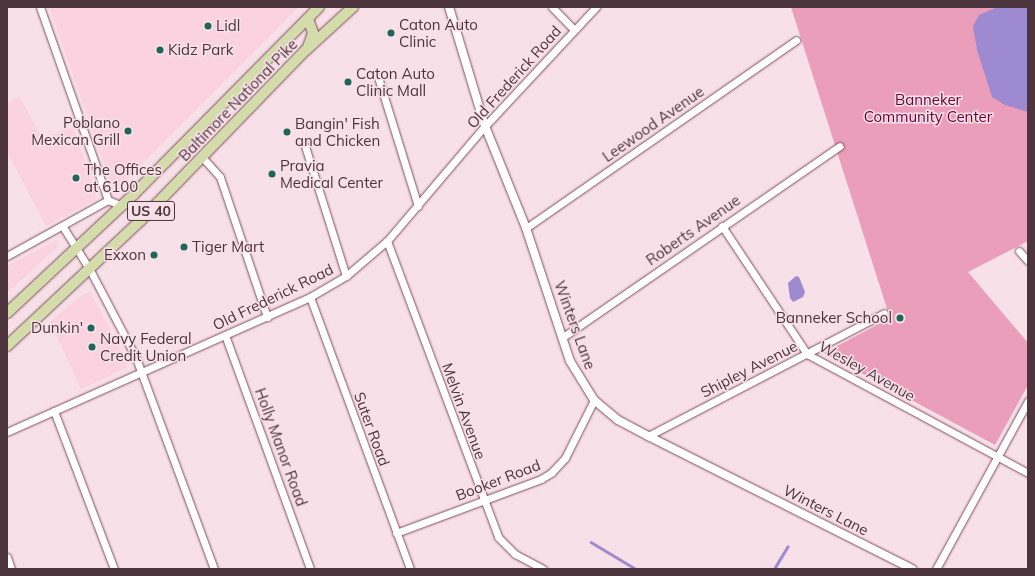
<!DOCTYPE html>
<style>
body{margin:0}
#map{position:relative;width:1035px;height:576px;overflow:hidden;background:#f8e0e8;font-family:Mulish,sans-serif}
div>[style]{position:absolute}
.built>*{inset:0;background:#fbd2df}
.green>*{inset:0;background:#ea9eb9}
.water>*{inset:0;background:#9e8ad0}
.stream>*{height:2.5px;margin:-1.25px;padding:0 1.25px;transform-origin:1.25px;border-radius:1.25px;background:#9e8ad0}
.roads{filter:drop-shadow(0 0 1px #7e4d5e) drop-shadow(0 0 1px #7e4d5e)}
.minor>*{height:7px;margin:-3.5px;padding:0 3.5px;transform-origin:3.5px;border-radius:3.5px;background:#fff}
.tertiary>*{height:8px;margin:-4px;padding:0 4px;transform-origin:4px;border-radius:4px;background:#fff}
.primary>*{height:10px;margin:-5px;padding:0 5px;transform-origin:5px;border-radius:5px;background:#d3dcaa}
.dots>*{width:11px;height:11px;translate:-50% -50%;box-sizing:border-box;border:2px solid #f8e0e8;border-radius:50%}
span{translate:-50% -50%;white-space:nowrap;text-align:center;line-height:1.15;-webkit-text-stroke:3px #f8e0e8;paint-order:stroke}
.shield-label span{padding:1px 3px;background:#f8e0e8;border:1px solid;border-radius:3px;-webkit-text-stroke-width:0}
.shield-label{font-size:14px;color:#4c353d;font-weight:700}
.poi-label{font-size:15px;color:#4c353d}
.left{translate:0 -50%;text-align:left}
.right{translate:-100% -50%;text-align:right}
.street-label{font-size:15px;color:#4c353d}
.park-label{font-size:15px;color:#660137}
.frame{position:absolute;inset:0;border:8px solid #4c353d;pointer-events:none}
</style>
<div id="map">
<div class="built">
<i style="clip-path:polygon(49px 7px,299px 7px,118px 188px,112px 186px)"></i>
<i style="clip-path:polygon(20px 97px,42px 138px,73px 127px,96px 193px,95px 200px,46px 226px,7px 152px,7px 104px)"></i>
<i style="clip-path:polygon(56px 240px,60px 245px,7px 293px,7px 266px)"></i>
<i style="clip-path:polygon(90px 291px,127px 362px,126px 368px,81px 389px,50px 322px,76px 299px)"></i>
</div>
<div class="green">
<i style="clip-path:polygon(791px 7px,1028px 7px,1028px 241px,968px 272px,1028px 343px,1028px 385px,995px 445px,824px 353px,890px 318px)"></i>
</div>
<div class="water">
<i style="clip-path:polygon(1028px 7px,1028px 112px,1005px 105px,992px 97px,977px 50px,973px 26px,979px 15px,995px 8px)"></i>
<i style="clip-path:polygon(796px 276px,799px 277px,805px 292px,803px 297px,793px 302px,790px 298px,788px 283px)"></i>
</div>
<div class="stream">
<i style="left:591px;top:542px;width:52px;rotate:31deg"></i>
<i style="left:774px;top:569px;width:26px;rotate:-59deg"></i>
</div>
<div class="roads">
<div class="minor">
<i style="left:40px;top:7px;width:205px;rotate:70.6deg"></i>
<i style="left:108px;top:200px;width:15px;rotate:23deg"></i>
<i style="left:552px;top:7px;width:32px;rotate:46deg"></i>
<i style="left:378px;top:77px;width:135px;rotate:72.8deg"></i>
<i style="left:305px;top:146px;width:136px;rotate:72.5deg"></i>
<i style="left:203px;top:158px;width:25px;rotate:48deg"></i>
<i style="left:220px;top:177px;width:148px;rotate:71.4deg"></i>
<i style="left:722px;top:226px;width:154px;rotate:56.4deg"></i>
<i style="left:807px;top:354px;width:251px;rotate:28.3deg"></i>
<i style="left:63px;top:227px;width:51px;rotate:57.9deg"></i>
<i style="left:90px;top:270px;width:99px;rotate:62.4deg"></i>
<i style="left:136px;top:358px;width:225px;rotate:69.7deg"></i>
<i style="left:526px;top:228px;width:329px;rotate:-34.8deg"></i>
<i style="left:387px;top:241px;width:316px;rotate:69.4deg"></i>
<i style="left:498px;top:537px;width:24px;rotate:45deg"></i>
<i style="left:515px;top:554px;width:32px;rotate:28deg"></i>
<i style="left:1019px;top:251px;width:13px;rotate:48deg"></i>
<i style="left:7px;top:256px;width:115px;rotate:-29deg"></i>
<i style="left:310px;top:297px;width:290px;rotate:69.8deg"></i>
<i style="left:225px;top:335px;width:249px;rotate:70deg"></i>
<i style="left:563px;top:337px;width:336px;rotate:-34.6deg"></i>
<i style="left:54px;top:411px;width:169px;rotate:69.2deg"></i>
<i style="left:7px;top:432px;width:332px;rotate:-24deg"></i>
<i style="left:310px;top:297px;width:42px;rotate:-30.3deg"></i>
<i style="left:346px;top:276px;width:54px;rotate:-40.5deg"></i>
<i style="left:387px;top:241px;width:151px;rotate:-49.6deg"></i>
<i style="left:485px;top:126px;width:163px;rotate:-47deg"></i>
<i style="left:648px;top:436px;width:266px;rotate:-27.5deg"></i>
<i style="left:396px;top:533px;width:155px;rotate:-20.4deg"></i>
<i style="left:541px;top:479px;width:12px;rotate:-31deg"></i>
<i style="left:551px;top:473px;width:21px;rotate:-47deg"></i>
<i style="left:565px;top:458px;width:65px;rotate:-63.4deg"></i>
<i style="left:7px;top:557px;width:13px;rotate:72deg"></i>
<i style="left:936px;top:569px;width:192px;rotate:-61.3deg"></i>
</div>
<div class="tertiary">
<i style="left:449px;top:7px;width:124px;rotate:73.2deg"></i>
<i style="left:485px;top:126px;width:110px;rotate:68.1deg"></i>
<i style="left:526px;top:228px;width:140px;rotate:71.7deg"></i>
<i style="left:570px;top:361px;width:46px;rotate:58.4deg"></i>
<i style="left:594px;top:400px;width:31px;rotate:40deg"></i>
<i style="left:618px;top:420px;width:34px;rotate:28deg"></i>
<i style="left:648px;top:436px;width:296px;rotate:26.7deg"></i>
</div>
<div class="primary">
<i style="left:308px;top:19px;width:15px;rotate:70deg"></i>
<i style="left:313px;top:33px;width:15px;rotate:110deg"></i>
<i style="left:7px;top:313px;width:174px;rotate:-43.1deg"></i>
<i style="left:134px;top:194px;width:263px;rotate:-45.3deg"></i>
<i style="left:7px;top:346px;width:183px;rotate:-43.2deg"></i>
<i style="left:140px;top:221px;width:238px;rotate:-45.9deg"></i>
<i style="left:306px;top:50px;width:64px;rotate:-42.5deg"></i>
</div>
</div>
<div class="dots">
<i style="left:208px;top:26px;background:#206557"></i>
<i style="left:391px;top:33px;background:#206557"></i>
<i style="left:160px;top:50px;background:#206557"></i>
<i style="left:348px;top:82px;background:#206557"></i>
<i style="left:128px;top:131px;background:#206557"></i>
<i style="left:287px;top:132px;background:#206557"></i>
<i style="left:272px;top:174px;background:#206557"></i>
<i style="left:76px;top:178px;background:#206557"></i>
<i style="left:184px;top:247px;background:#206557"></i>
<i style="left:154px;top:255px;background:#206557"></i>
<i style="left:900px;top:318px;background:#206557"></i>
<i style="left:91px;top:328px;background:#206557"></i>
<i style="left:92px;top:347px;background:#206557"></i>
</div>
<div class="shield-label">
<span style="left:151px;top:211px">US 40</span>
</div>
<div class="poi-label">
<span class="left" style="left:399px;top:33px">Caton Auto<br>Clinic</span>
<span class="left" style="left:216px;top:26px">Lidl</span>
<span class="left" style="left:168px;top:50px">Kidz Park</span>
<span class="left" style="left:356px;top:82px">Caton Auto<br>Clinic Mall</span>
<span class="right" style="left:120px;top:131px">Poblano<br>Mexican Grill</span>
<span class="left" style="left:295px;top:132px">Bangin' Fish<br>and Chicken</span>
<span class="left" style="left:280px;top:174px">Pravia<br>Medical Center</span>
<span class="left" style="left:84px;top:178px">The Offices<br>at 6100</span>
<span class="left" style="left:192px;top:247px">Tiger Mart</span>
<span class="right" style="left:146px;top:255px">Exxon</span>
<span class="right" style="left:892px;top:318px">Banneker School</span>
<span class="right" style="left:83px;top:328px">Dunkin'</span>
<span class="left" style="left:100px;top:347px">Navy Federal<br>Credit Union</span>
</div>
<div class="street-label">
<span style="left:514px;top:77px;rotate:-48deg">Old Frederick Road</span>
<span style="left:238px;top:100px;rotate:-46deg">Baltimore National Pike</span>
<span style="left:653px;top:124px;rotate:-35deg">Leewood Avenue</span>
<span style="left:693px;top:230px;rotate:-35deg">Roberts Avenue</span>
<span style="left:273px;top:297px;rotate:-26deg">Old Frederick Road</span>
<span style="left:575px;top:325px;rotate:70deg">Winters Lane</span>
<span style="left:749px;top:369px;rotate:-27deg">Shipley Avenue</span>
<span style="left:867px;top:371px;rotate:29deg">Wesley Avenue</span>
<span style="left:464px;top:411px;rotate:70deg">Melvin Avenue</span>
<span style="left:372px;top:429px;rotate:70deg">Suter Road</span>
<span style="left:281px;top:447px;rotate:70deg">Holly Manor Road</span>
<span style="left:498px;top:480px;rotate:-21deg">Booker Road</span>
<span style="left:826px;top:510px;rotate:27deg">Winters Lane</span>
</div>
<div class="park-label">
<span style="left:928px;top:108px">Banneker<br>Community Center</span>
</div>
<div class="frame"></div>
</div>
